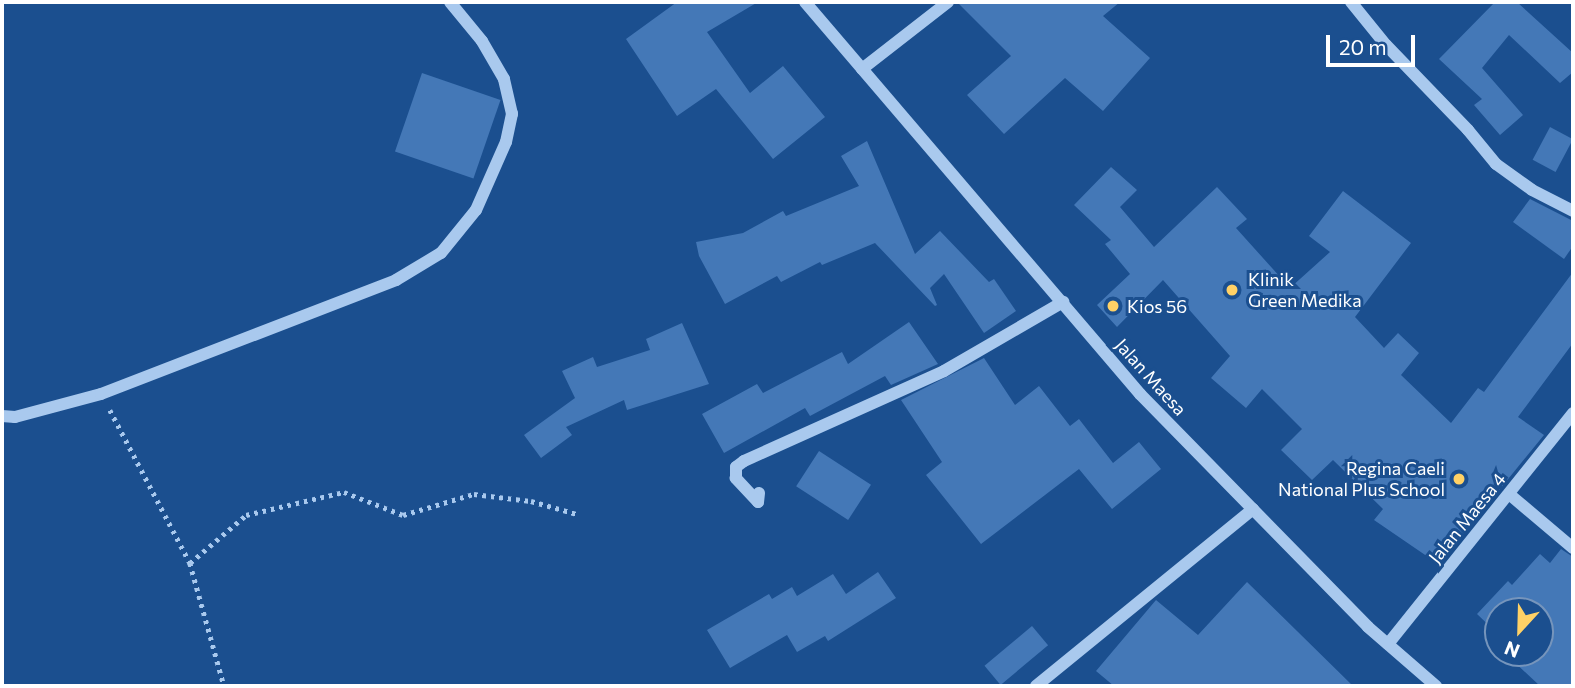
<!DOCTYPE html>
<style>
body{margin:0}
#map{position:relative;width:1575px;height:688px;overflow:hidden;background:#1b4f8f;font-family:Commissioner,sans-serif}
div>[style]{position:absolute}
.building>*{inset:0;background:#4478b7;transform-origin:0 0}
.path>*{height:4.5px;margin-top:-2.25px;transform-origin:0;background:repeating-linear-gradient(90deg,#a9c9ee 0 3.5px,transparent 0 8.5px)}
.minor>*{height:12px;margin:-6px;padding:0 6px;transform-origin:6px;border-radius:6px;background:#a9c9ee}
.dots>*{width:19px;height:19px;translate:-50% -50%;box-sizing:border-box;border:4px solid #1b4f8f;border-radius:50%}
span{translate:-50% -50%;white-space:nowrap;text-align:center;line-height:1.15;-webkit-text-stroke:6px #1b4f8f;paint-order:stroke}
.poi-label{font-size:18px;color:#fff}
.left{translate:0 -50%;text-align:left}
.right{translate:-100% -50%;text-align:right}
.street-label{font-size:18px;color:#fff}
.frame{position:absolute;inset:0;border:4px solid #fff;pointer-events:none}
.north{position:absolute;left:1484px;top:597px;width:70px;height:70px;box-sizing:border-box;background:#1b4f8f;border:2px solid #7695bc;border-radius:50%;rotate:202deg;font-size:19px;font-weight:700;line-height:28px;text-align:center;color:#fff}
.north::after{content:'';display:block;margin:auto;width:24px;height:32px;background:#ffd166;clip-path:polygon(50% 0,100% 100%,50% 72%,0 100%)}
.scale{position:absolute;left:1326px;top:35px;width:89px;height:32px;box-sizing:border-box;border:4px solid #fff;border-top:0;padding-left:9px;font-size:21px;line-height:24px;white-space:nowrap;color:#fff;-webkit-text-stroke:5px #1b4f8f;paint-order:stroke}
</style>
<div id="map">
<div class="building">
<i style="clip-path:polygon(677px 2px,758px 2px,707px 32px,750px 93px,783px 66px,825px 117px,773px 159px,716px 89px,677px 116px,626px 39px)"></i>
<i style="clip-path:polygon(957px 2px,1120px 2px,1103px 16px,1150px 58px,1103px 111px,1065px 78px,1004px 134px,967px 95px,1011px 56px)"></i>
<i style="clip-path:polygon(1495px 2px,1517px 2px,1573px 53px,1573px 72px,1560px 83px,1509px 35px,1482px 68px,1523px 115px,1500px 135px,1474px 105px,1482px 99px,1439px 59px)"></i>
<i style="left:422px;top:73px;width:83px;height:83px;rotate:19deg"></i>
<i style="left:1550px;top:127px;width:26px;height:37px;rotate:28deg"></i>
<i style="clip-path:polygon(867px 141px,915px 254px,940px 231px,989px 282px,994px 279px,1016px 311px,984px 333px,944px 274px,930px 288px,937px 305px,935px 306px,875px 243px,822px 265px,820px 262px,781px 282px,777px 276px,725px 304px,699px 256px,696px 242px,743px 233px,783px 211px,786px 216px,859px 186px,841px 156px)"></i>
<i style="clip-path:polygon(1111px 167px,1137px 190px,1120px 207px,1154px 247px,1217px 187px,1247px 219px,1236px 228px,1290px 288px,1330px 252px,1309px 236px,1343px 191px,1411px 243px,1355px 317px,1384px 348px,1398px 333px,1419px 353px,1401px 375px,1451px 423px,1478px 388px,1484px 392px,1573px 272px,1573px 343px,1518px 417px,1544px 435px,1443px 559px,1431px 559px,1374px 520px,1383px 509px,1333px 460px,1312px 480px,1281px 450px,1302px 429px,1262px 389px,1246px 408px,1211px 378px,1230px 356px,1163px 280px,1117px 327px,1097px 305px,1130px 274px,1105px 244px,1111px 240px,1074px 205px)"></i>
<i style="clip-path:polygon(1530px 199px,1573px 221px,1573px 246px,1564px 259px,1513px 222px)"></i>
<i style="clip-path:polygon(909px 322px,938px 364px,891px 385px,885px 376px,810px 416px,805px 408px,724px 453px,702px 414px,757px 384px,763px 393px,842px 352px,848px 364px)"></i>
<i style="clip-path:polygon(682px 323px,709px 384px,627px 410px,624px 400px,566px 427px,572px 435px,541px 458px,524px 435px,575px 398px,562px 371px,593px 357px,597px 367px,650px 350px,646px 339px)"></i>
<i style="clip-path:polygon(984px 358px,1015px 405px,1039px 386px,1070px 426px,1079px 419px,1113px 463px,1139px 442px,1161px 469px,1112px 509px,1079px 469px,981px 544px,926px 475px,942px 462px,901px 400px)"></i>
<i style="left:819px;top:451px;width:62px;height:42px;rotate:33deg"></i>
<i style="clip-path:polygon(1561px 549px,1573px 557px,1573px 686px,1540px 686px,1510px 658px,1515px 653px,1540px 653px,1540px 611px,1498px 611px,1498px 634px,1477px 614px,1508px 581px,1512px 585px,1540px 554px,1550px 563px)"></i>
<i style="clip-path:polygon(878px 572px,896px 598px,828px 641px,825px 636px,797px 652px,787px 635px,730px 668px,707px 630px,769px 594px,772px 599px,792px 587px,797px 596px,833px 574px,846px 594px)"></i>
<i style="clip-path:polygon(1247px 582px,1353px 686px,1114px 686px,1096px 671px,1156px 600px,1198px 635px)"></i>
<i style="left:1032px;top:626px;width:25px;height:62px;rotate:50deg"></i>
</div>
<div class="path">
<i style="left:110px;top:410px;width:173px;rotate:62.4deg"></i>
<i style="left:190px;top:563px;width:128px;rotate:74.5deg"></i>
<i style="left:190px;top:563px;width:74px;rotate:-40.6deg"></i>
<i style="left:246px;top:515px;width:101px;rotate:-13.2deg"></i>
<i style="left:344px;top:492px;width:63px;rotate:21.3deg"></i>
<i style="left:403px;top:515px;width:74px;rotate:-16.5deg"></i>
<i style="left:474px;top:494px;width:57px;rotate:7deg"></i>
<i style="left:531px;top:501px;width:48px;rotate:15.8deg"></i>
</div>
<div class="minor">
<i style="left:805px;top:2px;width:516px;rotate:49.48deg"></i>
<i style="left:1140px;top:394px;width:326px;rotate:45.6deg"></i>
<i style="left:1368px;top:627px;width:90px;rotate:40.9deg"></i>
<i style="left:1351px;top:2px;width:55px;rotate:50.9deg"></i>
<i style="left:1386px;top:45px;width:118px;rotate:46deg"></i>
<i style="left:1468px;top:130px;width:44px;rotate:50.5deg"></i>
<i style="left:1496px;top:164px;width:44px;rotate:35.8deg"></i>
<i style="left:1532px;top:190px;width:46px;rotate:27.1deg"></i>
<i style="left:862px;top:69px;width:109px;rotate:-37.9deg"></i>
<i style="left:2px;top:416px;width:13px;rotate:4deg"></i>
<i style="left:15px;top:417px;width:89px;rotate:-15deg"></i>
<i style="left:101px;top:394px;width:316px;rotate:-21.1deg"></i>
<i style="left:396px;top:280px;width:52px;rotate:-31deg"></i>
<i style="left:441px;top:253px;width:55px;rotate:-50.9deg"></i>
<i style="left:476px;top:210px;width:74px;rotate:-66.2deg"></i>
<i style="left:506px;top:142px;width:29px;rotate:-78deg"></i>
<i style="left:512px;top:114px;width:36px;rotate:-103deg"></i>
<i style="left:504px;top:79px;width:44px;rotate:-120.1deg"></i>
<i style="left:482px;top:41px;width:50px;rotate:-129.4deg"></i>
<i style="left:759px;top:493px;width:9px;rotate:96deg"></i>
<i style="left:758px;top:502px;width:33px;rotate:-133deg"></i>
<i style="left:736px;top:478px;width:11px;rotate:-90deg"></i>
<i style="left:736px;top:467px;width:10px;rotate:-37deg"></i>
<i style="left:744px;top:461px;width:219px;rotate:-24.2deg"></i>
<i style="left:944px;top:371px;width:138px;rotate:-30.1deg"></i>
<i style="left:1509px;top:494px;width:84px;rotate:40.2deg"></i>
<i style="left:1388px;top:644px;width:296px;rotate:-51.3deg"></i>
<i style="left:1036px;top:686px;width:280px;rotate:-39.2deg"></i>
</div>
<div class="dots">
<i style="left:1232px;top:290px;background:#ffd166"></i>
<i style="left:1113px;top:306px;background:#ffd166"></i>
<i style="left:1459px;top:479px;background:#ffd166"></i>
</div>
<div class="poi-label">
<span class="left" style="left:1248px;top:290px">Klinik<br>Green Medika</span>
<span class="left" style="left:1127px;top:306px">Kios 56</span>
<span class="right" style="left:1445px;top:479px">Regina Caeli<br>National Plus School</span>
</div>
<div class="street-label">
<span style="left:1151px;top:377px;rotate:48deg">Jalan Maesa</span>
<span style="left:1467px;top:518px;rotate:-51deg">Jalan Maesa 4</span>
</div>
<div class="frame"></div>
<div class="north">N</div>
<div class="scale">20 m</div>
</div>
